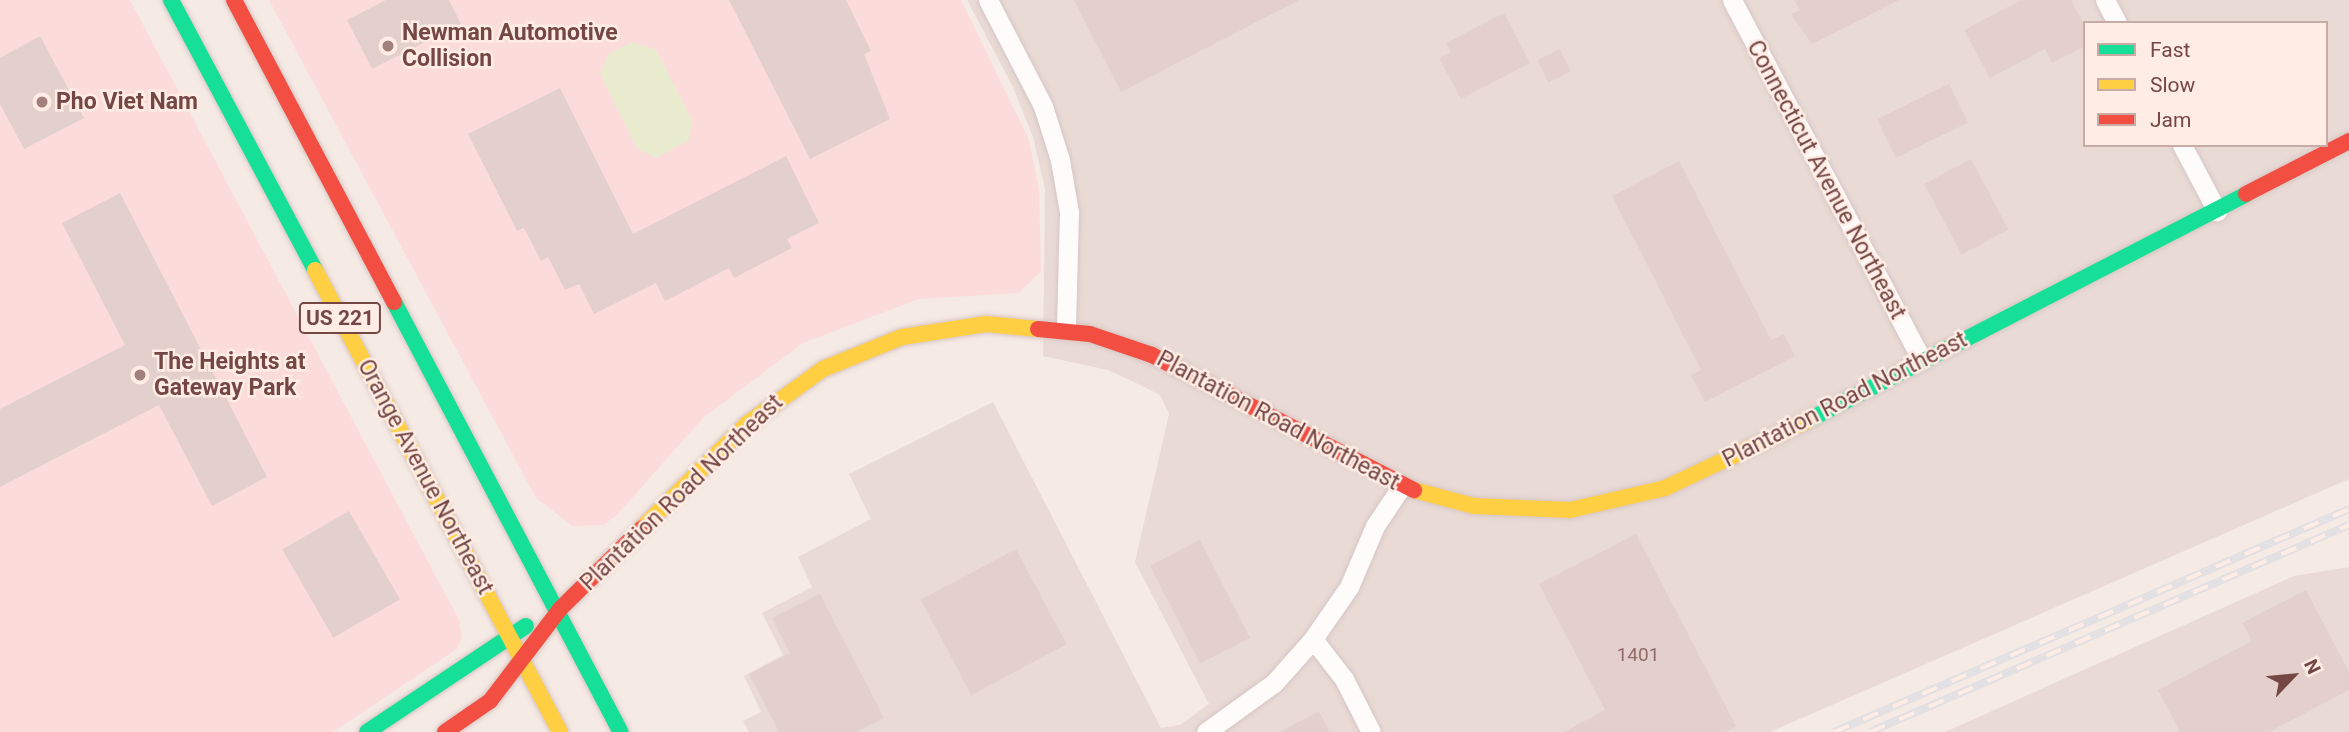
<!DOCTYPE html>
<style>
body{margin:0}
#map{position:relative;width:2349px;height:732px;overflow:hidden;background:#f6eae5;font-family:Roboto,sans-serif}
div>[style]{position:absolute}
.commercial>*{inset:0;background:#fbdcda}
.industrial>*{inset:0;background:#e9dad6}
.green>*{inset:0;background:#e9ebce}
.building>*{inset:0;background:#e3d0cc;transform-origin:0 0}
.roads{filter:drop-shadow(0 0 2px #d7c6c3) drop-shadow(0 0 2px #d7c6c3)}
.street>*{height:19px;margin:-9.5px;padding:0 9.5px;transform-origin:9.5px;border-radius:9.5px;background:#fefcfb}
.fast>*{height:16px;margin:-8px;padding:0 8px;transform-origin:8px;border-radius:8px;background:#16e098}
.slow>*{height:16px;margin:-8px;padding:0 8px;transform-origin:8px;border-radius:8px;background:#ffcf43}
.jam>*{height:16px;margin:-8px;padding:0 8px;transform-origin:8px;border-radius:8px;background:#f24e42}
.rail>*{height:8px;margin-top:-4px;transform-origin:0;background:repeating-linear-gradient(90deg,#ffede5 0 16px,#e2e0e3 0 32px);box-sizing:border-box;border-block:2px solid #e2e0e3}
.dots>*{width:19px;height:19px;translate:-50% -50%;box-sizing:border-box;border:4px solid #ffede5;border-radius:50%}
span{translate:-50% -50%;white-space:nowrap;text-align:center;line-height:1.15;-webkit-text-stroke:5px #ffede5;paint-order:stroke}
.number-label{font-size:19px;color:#926c68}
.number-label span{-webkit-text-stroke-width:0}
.shield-label span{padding:2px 5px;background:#ffede5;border:2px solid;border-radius:5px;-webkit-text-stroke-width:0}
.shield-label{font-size:21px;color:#754744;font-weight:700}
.poi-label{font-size:23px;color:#754744;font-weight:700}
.left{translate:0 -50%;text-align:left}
.street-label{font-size:23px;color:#754744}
.legend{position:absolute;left:2083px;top:21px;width:245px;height:126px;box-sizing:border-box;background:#ffede5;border:2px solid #c8aba5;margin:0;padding:9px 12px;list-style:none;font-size:21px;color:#754744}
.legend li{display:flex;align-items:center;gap:14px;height:35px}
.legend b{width:35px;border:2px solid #c8aba5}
.north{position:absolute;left:2258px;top:641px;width:70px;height:70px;-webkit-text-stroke:5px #ffede5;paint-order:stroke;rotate:64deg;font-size:19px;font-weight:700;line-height:28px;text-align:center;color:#754744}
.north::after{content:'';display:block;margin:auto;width:24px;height:32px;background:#754744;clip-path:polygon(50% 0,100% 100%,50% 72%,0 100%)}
</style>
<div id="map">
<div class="commercial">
<i style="clip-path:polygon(0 0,130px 0,459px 620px,462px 636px,457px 649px,333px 732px,0 732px)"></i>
<i style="clip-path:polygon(269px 0,961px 0,1029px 140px,1039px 190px,1041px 271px,1019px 293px,919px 299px,803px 343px,704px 417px,616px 516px,603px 525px,573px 526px,536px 498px)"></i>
</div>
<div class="industrial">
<i style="clip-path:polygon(evenodd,967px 0,2349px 0,2349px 479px,1770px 732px,749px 732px,743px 721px,761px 712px,744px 676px,783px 655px,762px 613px,812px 587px,798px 557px,871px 519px,849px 474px,993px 402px,1161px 728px,1180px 725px,1209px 704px,1135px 562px,1169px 414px,1160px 395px,1136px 383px,1108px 370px,1043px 356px,1045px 189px,1033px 137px,1013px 87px,967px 0,2085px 23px,2326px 23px,2326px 145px,2085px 145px,2085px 23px)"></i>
<i style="clip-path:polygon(2349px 567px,2349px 732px,1945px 732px,2294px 576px)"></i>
</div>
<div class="green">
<i style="clip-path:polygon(632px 42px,656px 50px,692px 120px,689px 140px,656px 158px,637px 148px,600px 74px,609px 54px)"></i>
</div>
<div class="building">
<i style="clip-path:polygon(386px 0,449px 0,461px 24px,372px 69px,347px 20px)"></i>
<i style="clip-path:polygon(729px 0,846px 0,871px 51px,864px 54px,890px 119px,810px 159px)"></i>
<i style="clip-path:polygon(1074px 0,1299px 0,1121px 92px)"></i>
<i style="clip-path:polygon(1794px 0,1899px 0,1812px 44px,1791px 14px,1800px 10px)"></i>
<i style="clip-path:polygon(2021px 0,2071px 0,2085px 26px,2085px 46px,2052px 63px,2045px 49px,1990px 78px,1964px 30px)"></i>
<i style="clip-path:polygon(1504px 13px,1530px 63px,1461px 99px,1439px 58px,1451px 52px,1446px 43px)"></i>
<i style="clip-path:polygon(40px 36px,84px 118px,24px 149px,0 104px,0 58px)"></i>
<i style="left:1560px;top:49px;width:25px;height:25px;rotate:64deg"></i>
<i style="left:1949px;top:84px;width:43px;height:80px;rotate:64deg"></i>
<i style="clip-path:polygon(560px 88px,633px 234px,786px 156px,819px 223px,787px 239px,792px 248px,734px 278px,729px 268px,665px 301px,656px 283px,594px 314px,579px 284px,565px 290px,548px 257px,541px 261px,524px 228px,517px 231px,468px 134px)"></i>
<i style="left:1971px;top:159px;width:80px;height:53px;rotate:62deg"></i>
<i style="clip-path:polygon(1679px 161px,1771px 340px,1784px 334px,1795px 356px,1705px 402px,1691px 375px,1701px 370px,1612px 196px)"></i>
<i style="clip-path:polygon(120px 193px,267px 477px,212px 506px,159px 405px,0 487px,0 409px,125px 345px,62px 223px)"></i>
<i style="left:349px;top:511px;width:102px;height:77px;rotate:60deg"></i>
<i style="clip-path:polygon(1636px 534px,1736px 726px,1725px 732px,1564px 732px,1605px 710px,1539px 584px)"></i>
<i style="left:1200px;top:540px;width:110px;height:56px;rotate:63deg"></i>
<i style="left:1016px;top:549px;width:108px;height:108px;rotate:62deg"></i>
<i style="clip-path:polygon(2306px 590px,2349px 672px,2349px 690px,2269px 732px,2180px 732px,2158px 690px,2252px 641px,2242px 623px)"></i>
<i style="clip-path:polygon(820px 594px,884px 718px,856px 732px,779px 732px,749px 674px,790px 653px,772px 618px)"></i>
<i style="clip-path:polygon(1319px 711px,1330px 732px,1280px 732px)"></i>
</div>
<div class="roads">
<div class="street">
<i style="left:988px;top:0;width:119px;rotate:62.6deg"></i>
<i style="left:1043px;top:106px;width:57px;rotate:72.5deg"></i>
<i style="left:1060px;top:160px;width:53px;rotate:80.2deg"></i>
<i style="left:1069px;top:212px;width:117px;rotate:91.5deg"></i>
<i style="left:1732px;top:0;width:407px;rotate:62.2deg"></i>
<i style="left:2105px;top:0;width:26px;rotate:62deg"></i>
<i style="left:2182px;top:145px;width:75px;rotate:62.1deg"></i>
<i style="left:1313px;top:639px;width:51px;rotate:52.2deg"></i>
<i style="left:1344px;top:679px;width:59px;rotate:63deg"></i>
<i style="left:1206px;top:732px;width:84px;rotate:-35.8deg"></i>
<i style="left:1274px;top:683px;width:59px;rotate:-48.4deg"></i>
<i style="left:1313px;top:639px;width:63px;rotate:-55.3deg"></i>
<i style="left:1349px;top:587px;width:66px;rotate:-66.9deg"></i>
<i style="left:1375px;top:526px;width:47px;rotate:-56.3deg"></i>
</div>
<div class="fast">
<i style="left:171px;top:0;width:306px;rotate:61.9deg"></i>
<i style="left:394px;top:302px;width:486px;rotate:62.2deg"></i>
<i style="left:1807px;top:421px;width:494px;rotate:-27.3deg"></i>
<i style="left:367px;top:732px;width:191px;rotate:-33.7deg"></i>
</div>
<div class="slow">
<i style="left:315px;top:270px;width:523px;rotate:62.06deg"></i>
<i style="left:1414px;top:490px;width:62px;rotate:14.9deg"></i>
<i style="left:1474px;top:506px;width:96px;rotate:2.4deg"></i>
<i style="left:1570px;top:510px;width:98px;rotate:-13deg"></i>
<i style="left:1665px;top:488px;width:157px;rotate:-25.3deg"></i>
<i style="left:642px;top:528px;width:148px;rotate:-44.7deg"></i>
<i style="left:747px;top:424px;width:94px;rotate:-35.9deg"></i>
<i style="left:823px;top:369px;width:85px;rotate:-22.1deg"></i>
<i style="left:902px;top:337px;width:85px;rotate:-8.8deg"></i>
<i style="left:986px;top:324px;width:52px;rotate:5.5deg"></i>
</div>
<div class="jam">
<i style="left:234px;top:0;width:342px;rotate:62.1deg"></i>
<i style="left:2246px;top:194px;width:116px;rotate:-27.2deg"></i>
<i style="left:1038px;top:329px;width:52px;rotate:5.5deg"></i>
<i style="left:1090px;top:334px;width:65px;rotate:18.7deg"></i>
<i style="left:1152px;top:355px;width:295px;rotate:27.3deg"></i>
<i style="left:445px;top:732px;width:55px;rotate:-34.6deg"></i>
<i style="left:490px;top:701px;width:116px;rotate:-52.7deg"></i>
<i style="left:560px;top:609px;width:115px;rotate:-44.6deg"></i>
</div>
</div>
<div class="rail">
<i style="left:1834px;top:732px;width:561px;rotate:-23.41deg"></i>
<i style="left:1870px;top:732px;width:522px;rotate:-23.37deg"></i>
</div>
<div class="dots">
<i style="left:388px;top:46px;background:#a2807c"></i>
<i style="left:42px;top:102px;background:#a2807c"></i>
<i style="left:140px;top:375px;background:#a2807c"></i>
</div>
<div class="number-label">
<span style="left:1638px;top:655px">1401</span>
</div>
<div class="shield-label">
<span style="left:340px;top:318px">US 221</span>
</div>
<div class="poi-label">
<span class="left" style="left:402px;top:46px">Newman Automotive<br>Collision</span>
<span class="left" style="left:56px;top:102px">Pho Viet Nam</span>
<span class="left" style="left:154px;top:375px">The Heights at<br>Gateway Park</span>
</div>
<div class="street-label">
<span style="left:1826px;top:180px;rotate:62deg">Connecticut Avenue Northeast</span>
<span style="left:1845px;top:400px;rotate:-27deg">Plantation Road Northeast</span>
<span style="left:1278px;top:421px;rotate:28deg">Plantation Road Northeast</span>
<span style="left:425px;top:477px;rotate:62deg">Orange Avenue Northeast</span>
<span style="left:682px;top:493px;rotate:-44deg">Plantation Road Northeast</span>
</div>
<ul class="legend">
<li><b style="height:9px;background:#16e098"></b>Fast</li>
<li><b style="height:9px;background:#ffcf43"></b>Slow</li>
<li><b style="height:9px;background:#f24e42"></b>Jam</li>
</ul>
<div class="north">N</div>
</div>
